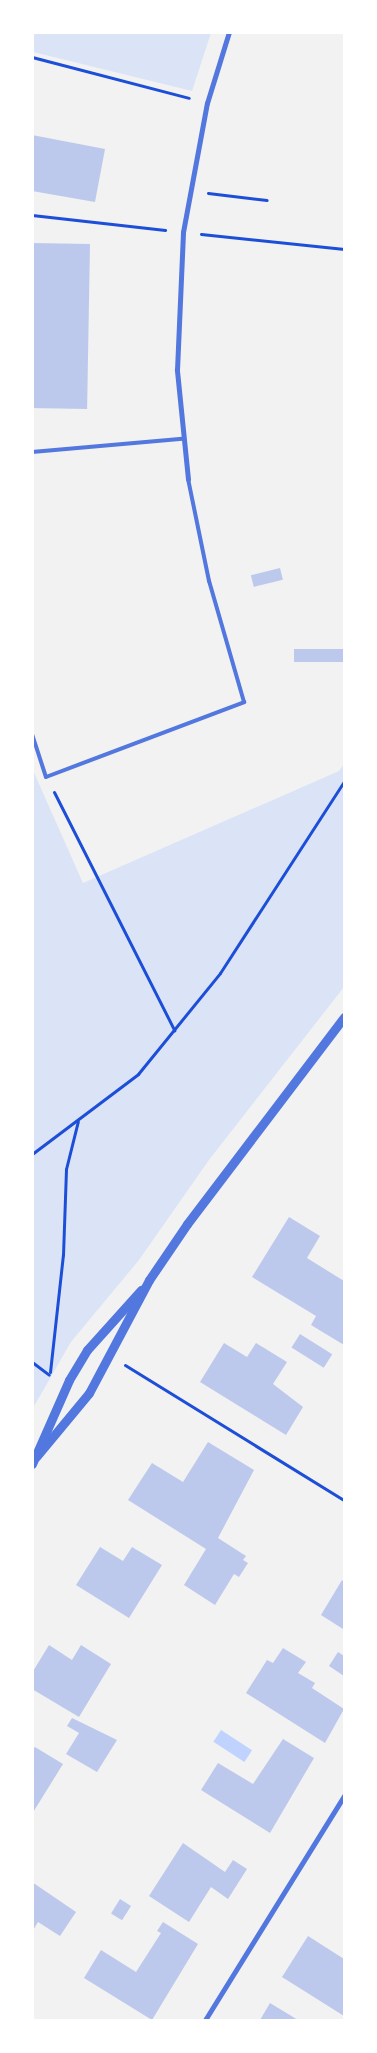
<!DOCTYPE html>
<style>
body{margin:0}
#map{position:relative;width:377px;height:2053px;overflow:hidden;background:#f2f2f2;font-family:"PT Sans",sans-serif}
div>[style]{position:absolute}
.green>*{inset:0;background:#dbe4f7}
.water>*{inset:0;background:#bfd3fe;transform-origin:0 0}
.building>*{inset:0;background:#bdc9ec;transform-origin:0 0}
.path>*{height:3px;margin:-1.5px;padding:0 1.5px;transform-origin:1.5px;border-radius:1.5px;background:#1d4ed8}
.service>*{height:4px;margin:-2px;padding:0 2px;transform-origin:2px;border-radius:2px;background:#5277de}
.minor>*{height:5px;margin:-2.5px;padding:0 2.5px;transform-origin:2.5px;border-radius:2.5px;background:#5277de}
.tertiary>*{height:9px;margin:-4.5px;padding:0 4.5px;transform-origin:4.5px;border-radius:4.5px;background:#5277de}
span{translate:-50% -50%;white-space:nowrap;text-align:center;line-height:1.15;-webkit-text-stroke:4px #fff;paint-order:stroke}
.frame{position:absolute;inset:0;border:34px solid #fff;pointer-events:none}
</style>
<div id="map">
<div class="green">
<i style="clip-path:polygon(33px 32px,211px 32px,211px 33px,192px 91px,33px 52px)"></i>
<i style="clip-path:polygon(344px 764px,344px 987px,209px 1160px,139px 1260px,71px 1342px,33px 1408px,32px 768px,83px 883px,339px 771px)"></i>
</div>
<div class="water">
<i style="left:221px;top:1730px;width:37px;height:14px;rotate:33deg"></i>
</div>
<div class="building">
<i style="clip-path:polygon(32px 135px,105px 149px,95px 202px,32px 191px)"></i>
<i style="left:32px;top:243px;width:58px;height:165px;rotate:1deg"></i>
<i style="left:280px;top:568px;width:12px;height:30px;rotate:76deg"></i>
<i style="left:344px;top:649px;width:13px;height:50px;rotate:90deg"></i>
<i style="clip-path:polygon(289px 1217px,320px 1236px,307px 1258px,344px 1281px,344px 1345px,311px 1325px,316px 1316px,252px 1277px)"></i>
<i style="left:300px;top:1334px;width:38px;height:16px;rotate:32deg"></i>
<i style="clip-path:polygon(224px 1343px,247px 1357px,256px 1343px,287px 1362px,273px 1384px,303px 1407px,286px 1435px,200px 1382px)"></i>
<i style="clip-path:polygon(208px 1442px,254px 1470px,218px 1538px,246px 1556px,243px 1560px,248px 1563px,239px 1577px,234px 1574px,215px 1605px,184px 1585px,206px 1549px,128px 1500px,152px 1463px,183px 1482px)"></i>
<i style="clip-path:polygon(100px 1547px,123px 1561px,132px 1547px,162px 1565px,129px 1618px,76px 1585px)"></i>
<i style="clip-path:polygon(342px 1580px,344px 1582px,343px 1629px,321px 1615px)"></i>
<i style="clip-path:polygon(49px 1645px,72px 1660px,81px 1645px,111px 1664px,79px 1717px,32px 1689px,32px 1673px)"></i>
<i style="clip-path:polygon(283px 1648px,306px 1662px,298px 1673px,315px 1683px,312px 1688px,344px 1709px,325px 1743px,246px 1693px,267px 1660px,273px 1663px)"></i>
<i style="clip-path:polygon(338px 1652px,344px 1656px,344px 1676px,329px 1666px)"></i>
<i style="clip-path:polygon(72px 1718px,117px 1740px,97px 1772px,66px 1754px,79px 1733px,67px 1726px)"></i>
<i style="clip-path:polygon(283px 1739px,314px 1758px,270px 1833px,201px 1790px,218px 1763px,253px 1784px)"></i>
<i style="clip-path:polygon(35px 1747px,63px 1764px,32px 1814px,32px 1750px)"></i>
<i style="clip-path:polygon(183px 1843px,225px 1872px,233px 1860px,247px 1869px,228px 1899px,211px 1887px,189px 1922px,149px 1896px)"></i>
<i style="clip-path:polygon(32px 1882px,76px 1912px,60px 1936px,38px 1922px,32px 1932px)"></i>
<i style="left:120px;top:1899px;width:13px;height:17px;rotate:32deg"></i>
<i style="clip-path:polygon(163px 1922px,198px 1944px,152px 2020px,84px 1978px,101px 1950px,136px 1972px,161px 1933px,157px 1931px)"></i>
<i style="clip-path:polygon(308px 1936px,344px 1959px,344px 2016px,282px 1977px)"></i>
<i style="clip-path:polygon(270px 2003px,298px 2020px,260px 2020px)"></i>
</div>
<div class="path">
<i style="left:32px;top:57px;width:162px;rotate:14.6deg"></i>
<i style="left:208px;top:193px;width:59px;rotate:6.8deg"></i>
<i style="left:32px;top:215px;width:134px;rotate:6.4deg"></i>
<i style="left:201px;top:234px;width:144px;rotate:6deg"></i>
<i style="left:54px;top:792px;width:267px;rotate:63.2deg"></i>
<i style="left:32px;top:1154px;width:133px;rotate:-37deg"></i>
<i style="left:138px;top:1074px;width:130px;rotate:-50.9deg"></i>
<i style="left:220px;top:973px;width:229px;rotate:-57.1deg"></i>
<i style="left:32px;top:1362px;width:21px;rotate:37deg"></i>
<i style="left:125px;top:1365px;width:257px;rotate:31.7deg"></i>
<i style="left:50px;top:1372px;width:118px;rotate:-83.7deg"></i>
<i style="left:63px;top:1255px;width:86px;rotate:-88deg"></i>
<i style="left:66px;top:1169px;width:49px;rotate:-76deg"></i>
</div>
<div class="service">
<i style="left:32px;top:452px;width:151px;rotate:-5deg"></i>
<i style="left:32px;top:734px;width:45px;rotate:72deg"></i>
<i style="left:46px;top:777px;width:212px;rotate:-20.7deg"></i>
<i style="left:244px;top:702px;width:126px;rotate:-106.1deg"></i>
<i style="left:209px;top:581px;width:104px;rotate:-101.6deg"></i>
</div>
<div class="minor">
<i style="left:188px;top:479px;width:110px;rotate:-95.8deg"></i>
<i style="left:177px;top:370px;width:138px;rotate:-87.5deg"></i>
<i style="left:183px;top:232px;width:131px;rotate:-79.5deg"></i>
<i style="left:207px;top:103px;width:74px;rotate:-72.8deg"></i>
<i style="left:205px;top:2020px;width:264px;rotate:-58.2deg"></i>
</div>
<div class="tertiary">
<i style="left:36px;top:1457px;width:83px;rotate:-50.4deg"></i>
<i style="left:89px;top:1393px;width:128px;rotate:-62deg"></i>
<i style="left:149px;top:1280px;width:68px;rotate:-55.8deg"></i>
<i style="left:187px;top:1224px;width:260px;rotate:-52.8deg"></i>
<i style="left:32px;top:1464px;width:92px;rotate:-66.2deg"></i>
<i style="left:69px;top:1380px;width:35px;rotate:-59deg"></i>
<i style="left:87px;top:1350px;width:81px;rotate:-48deg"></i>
</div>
<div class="frame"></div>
</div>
